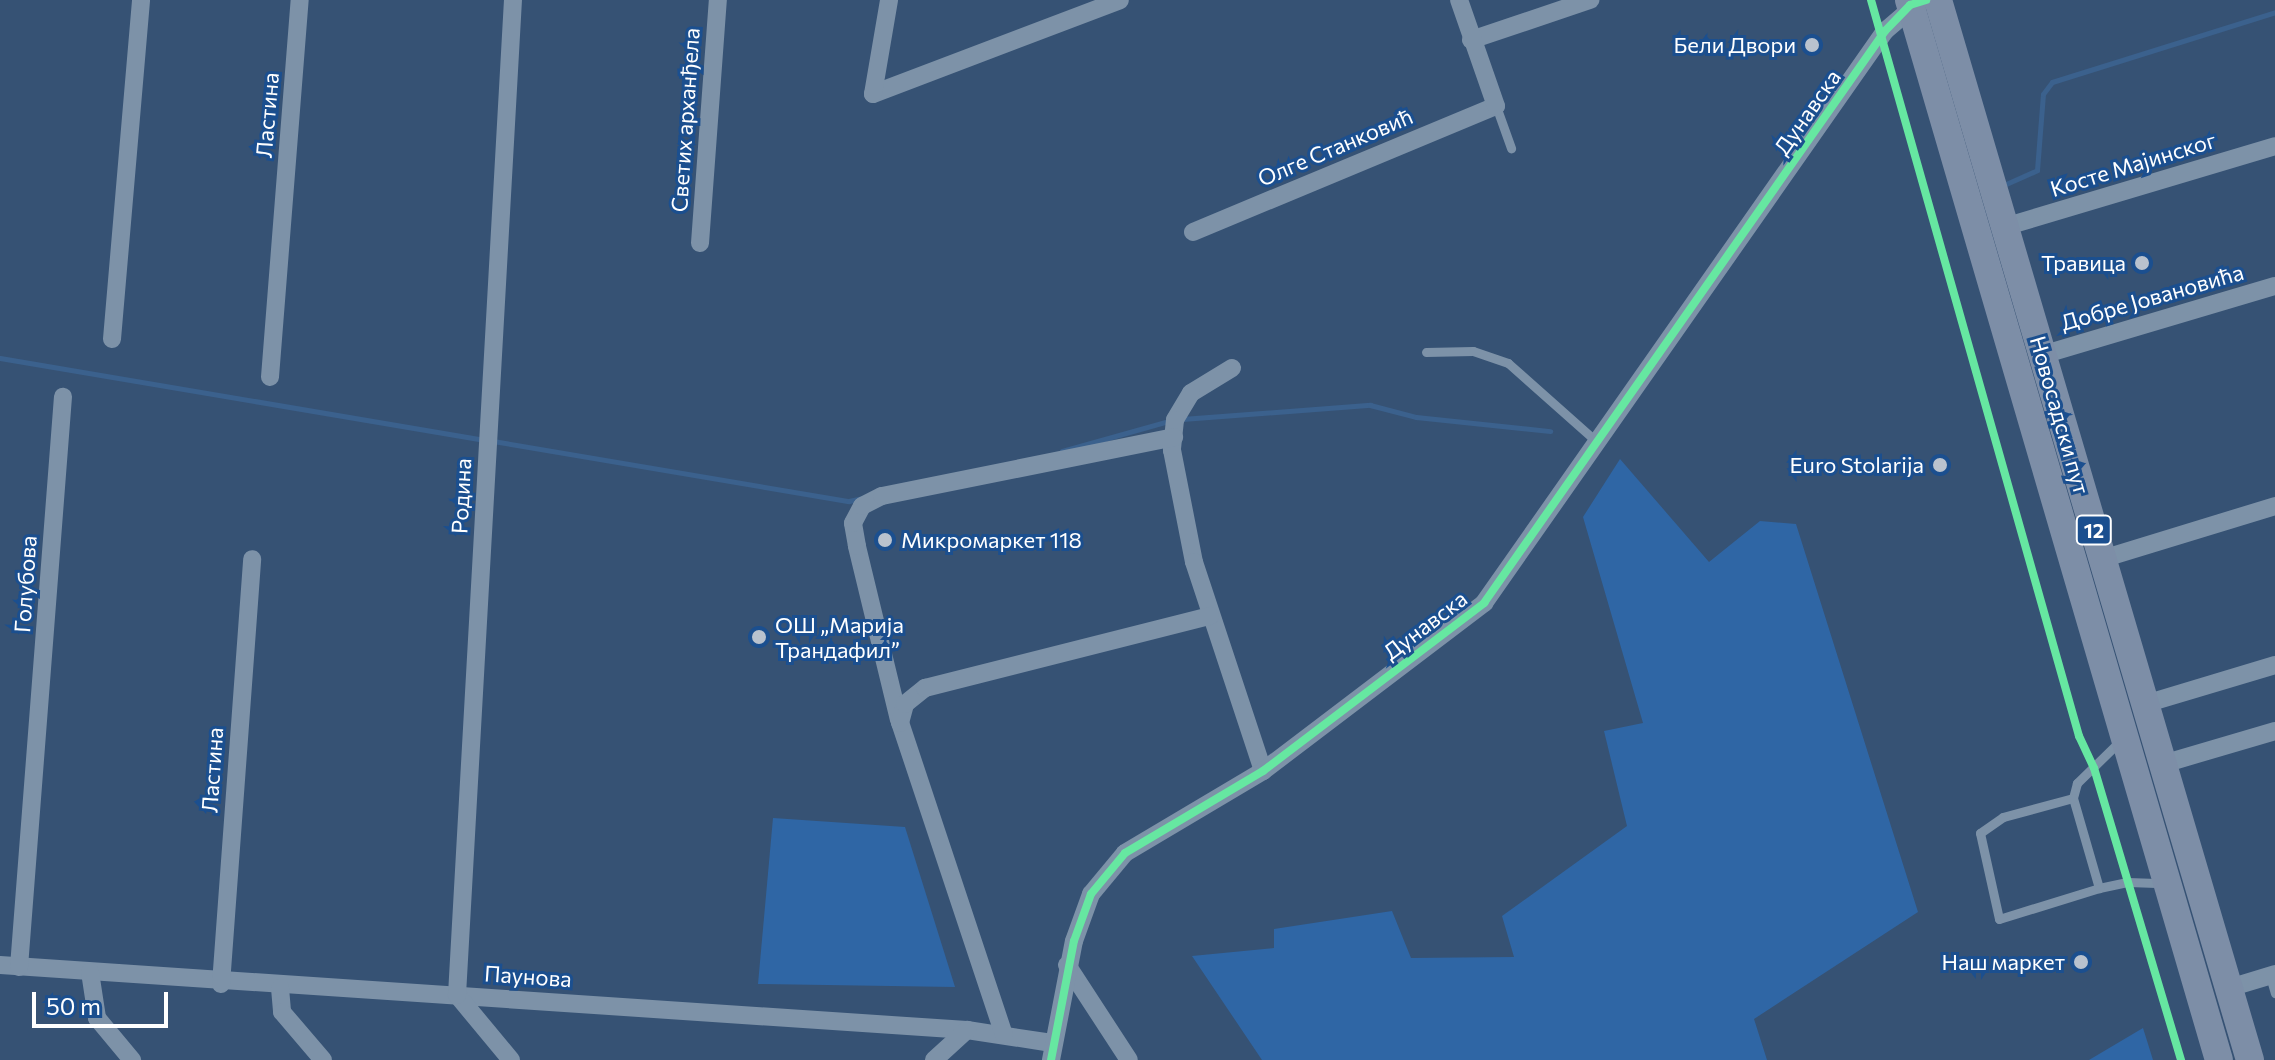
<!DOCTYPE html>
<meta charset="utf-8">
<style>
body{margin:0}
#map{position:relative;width:2275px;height:1060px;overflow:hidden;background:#365274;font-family:Commissioner,sans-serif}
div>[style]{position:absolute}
.green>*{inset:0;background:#2f66a5}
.stream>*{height:5px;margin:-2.5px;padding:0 2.5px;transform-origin:2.5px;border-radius:2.5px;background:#3b618d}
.lane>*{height:9px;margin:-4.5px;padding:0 4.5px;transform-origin:4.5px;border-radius:4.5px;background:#7d92a8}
.street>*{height:18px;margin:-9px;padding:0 9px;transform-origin:9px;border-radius:9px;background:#7d92a8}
.primary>*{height:28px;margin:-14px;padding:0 14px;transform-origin:14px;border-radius:14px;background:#7d8ea7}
.cycleway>*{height:8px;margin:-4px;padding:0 4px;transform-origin:4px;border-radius:4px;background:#66e7a1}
.dots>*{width:22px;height:22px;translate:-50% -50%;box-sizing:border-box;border:4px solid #1b4f8f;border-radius:50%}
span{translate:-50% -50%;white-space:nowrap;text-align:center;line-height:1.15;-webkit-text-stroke:6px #1b4f8f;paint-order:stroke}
.shield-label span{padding:2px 6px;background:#1b4f8f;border:2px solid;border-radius:6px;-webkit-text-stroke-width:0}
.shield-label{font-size:20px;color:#fff;font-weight:700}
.poi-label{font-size:22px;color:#fff}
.right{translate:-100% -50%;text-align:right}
.left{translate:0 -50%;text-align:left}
.street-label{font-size:22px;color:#fff}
.scale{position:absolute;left:32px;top:992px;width:136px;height:36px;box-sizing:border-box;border:4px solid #fff;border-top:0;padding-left:10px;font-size:24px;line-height:28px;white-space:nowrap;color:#fff;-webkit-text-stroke:6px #1b4f8f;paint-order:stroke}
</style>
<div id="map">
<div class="green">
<i style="clip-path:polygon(1620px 459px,1709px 562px,1760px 521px,1796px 524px,1918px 912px,1754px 1019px,1767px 1060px,1262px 1060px,1192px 956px,1274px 948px,1274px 929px,1392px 911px,1411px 958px,1514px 957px,1502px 916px,1627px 826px,1604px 731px,1643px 723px,1583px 517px)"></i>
<i style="clip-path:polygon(773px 818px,905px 827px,955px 987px,758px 984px)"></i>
<i style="clip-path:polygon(2143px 1028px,2153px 1060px,2089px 1060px)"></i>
</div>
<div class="stream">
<i style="left:2006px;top:184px;width:34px;rotate:-24deg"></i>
<i style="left:2037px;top:170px;width:76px;rotate:-85.5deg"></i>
<i style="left:2043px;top:94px;width:15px;rotate:-53deg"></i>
<i style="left:2052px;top:82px;width:234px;rotate:-17.4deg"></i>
<i style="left:0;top:358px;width:490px;rotate:9.6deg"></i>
<i style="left:1182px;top:419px;width:189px;rotate:-4.3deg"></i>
<i style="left:1370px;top:405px;width:48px;rotate:14.6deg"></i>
<i style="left:1416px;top:417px;width:135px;rotate:6deg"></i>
<i style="left:493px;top:441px;width:361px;rotate:9.6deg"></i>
<i style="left:849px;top:501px;width:13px;rotate:-13deg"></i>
<i style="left:1062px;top:451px;width:114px;rotate:-15.7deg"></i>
</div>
<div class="lane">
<i style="left:1496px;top:106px;width:45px;rotate:70.3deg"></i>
<i style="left:1426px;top:352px;width:47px;rotate:-1.2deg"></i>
<i style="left:1473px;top:351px;width:37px;rotate:19deg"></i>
<i style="left:1508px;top:363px;width:119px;rotate:41.6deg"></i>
<i style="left:2119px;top:742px;width:59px;rotate:135.7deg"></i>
<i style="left:2077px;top:783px;width:16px;rotate:105deg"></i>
<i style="left:2073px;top:798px;width:94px;rotate:73.9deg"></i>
<i style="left:2099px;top:888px;width:30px;rotate:-12deg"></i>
<i style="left:2128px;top:882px;width:35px;rotate:2deg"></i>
<i style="left:2073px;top:798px;width:73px;rotate:164.8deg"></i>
<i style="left:2003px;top:817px;width:28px;rotate:145deg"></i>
<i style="left:1980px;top:833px;width:88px;rotate:77.5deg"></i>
<i style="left:1999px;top:919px;width:105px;rotate:-17.2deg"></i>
<i style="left:2270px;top:976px;width:18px;rotate:74deg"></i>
</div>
<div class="street">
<i style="left:1471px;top:40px;width:126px;rotate:-18.6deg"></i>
<i style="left:873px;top:94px;width:264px;rotate:-20.8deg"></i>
<i style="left:873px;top:94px;width:95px;rotate:-80.3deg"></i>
<i style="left:2004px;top:227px;width:283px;rotate:-16.6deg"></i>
<i style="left:1193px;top:232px;width:328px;rotate:-22.6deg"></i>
<i style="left:1496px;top:106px;width:112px;rotate:-109.2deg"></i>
<i style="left:700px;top:243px;width:244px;rotate:-85.8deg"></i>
<i style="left:112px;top:339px;width:340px;rotate:-85.1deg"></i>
<i style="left:2042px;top:355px;width:243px;rotate:-16.5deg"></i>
<i style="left:1232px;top:368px;width:48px;rotate:148.6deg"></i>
<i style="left:1191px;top:393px;width:31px;rotate:121deg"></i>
<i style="left:1175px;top:420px;width:30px;rotate:96deg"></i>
<i style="left:1172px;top:450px;width:114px;rotate:78.9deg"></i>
<i style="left:1194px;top:562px;width:220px;rotate:71.7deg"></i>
<i style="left:270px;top:377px;width:378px;rotate:-85.5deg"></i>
<i style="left:2102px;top:559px;width:181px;rotate:-17deg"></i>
<i style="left:2145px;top:704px;width:136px;rotate:-16.7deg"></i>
<i style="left:899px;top:720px;width:179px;rotate:-103.6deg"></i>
<i style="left:857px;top:546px;width:23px;rotate:-100deg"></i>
<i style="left:853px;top:523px;width:19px;rotate:-62deg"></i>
<i style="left:862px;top:506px;width:22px;rotate:-27deg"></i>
<i style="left:882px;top:496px;width:298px;rotate:-11.4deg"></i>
<i style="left:2163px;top:764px;width:117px;rotate:-16.4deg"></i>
<i style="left:0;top:965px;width:969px;rotate:3.85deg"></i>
<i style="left:967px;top:1030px;width:86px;rotate:8.7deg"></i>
<i style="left:1067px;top:965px;width:113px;rotate:56.9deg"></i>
<i style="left:19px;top:967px;width:572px;rotate:-85.59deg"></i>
<i style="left:90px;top:972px;width:47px;rotate:81.3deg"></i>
<i style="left:97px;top:1018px;width:55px;rotate:50.2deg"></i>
<i style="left:221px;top:984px;width:426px;rotate:-85.8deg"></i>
<i style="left:280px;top:988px;width:24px;rotate:85deg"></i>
<i style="left:282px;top:1012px;width:63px;rotate:49.5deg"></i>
<i style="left:2229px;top:988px;width:48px;rotate:-16.9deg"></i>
<i style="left:1004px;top:1035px;width:329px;rotate:-108.4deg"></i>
<i style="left:900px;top:723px;width:20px;rotate:-75deg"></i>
<i style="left:905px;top:704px;width:26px;rotate:-39deg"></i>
<i style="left:925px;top:688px;width:294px;rotate:-14.2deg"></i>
<i style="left:511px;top:1060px;width:85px;rotate:-129.7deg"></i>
<i style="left:457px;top:995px;width:997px;rotate:-86.78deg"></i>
<i style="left:934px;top:1060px;width:45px;rotate:-42.3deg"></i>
<i style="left:1051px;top:1060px;width:121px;rotate:-79.1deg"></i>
<i style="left:1074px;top:941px;width:50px;rotate:-70.1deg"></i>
<i style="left:1091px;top:894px;width:53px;rotate:-50.3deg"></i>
<i style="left:1125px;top:853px;width:161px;rotate:-30.7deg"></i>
<i style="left:1263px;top:771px;width:278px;rotate:-37.2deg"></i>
<i style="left:1484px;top:603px;width:699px;rotate:-54.97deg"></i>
<i style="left:1885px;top:31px;width:45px;rotate:-40.5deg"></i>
</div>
<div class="primary">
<i style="left:1909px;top:0;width:1104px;rotate:73.7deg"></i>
<i style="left:1938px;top:0;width:1105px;rotate:73.6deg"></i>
</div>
<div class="cycleway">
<i style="left:1871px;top:0;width:765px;rotate:74.22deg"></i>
<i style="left:2079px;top:736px;width:35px;rotate:65deg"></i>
<i style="left:2094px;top:768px;width:305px;rotate:73.4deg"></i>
<i style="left:1051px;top:1060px;width:121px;rotate:-79.1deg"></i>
<i style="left:1074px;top:941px;width:50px;rotate:-70.1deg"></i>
<i style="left:1091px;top:894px;width:53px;rotate:-50.3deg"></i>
<i style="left:1125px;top:853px;width:161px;rotate:-30.7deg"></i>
<i style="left:1263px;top:771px;width:278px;rotate:-37.2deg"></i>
<i style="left:1484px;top:603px;width:699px;rotate:-54.97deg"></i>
<i style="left:1885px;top:31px;width:36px;rotate:-46deg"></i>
<i style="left:1910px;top:5px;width:17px;rotate:-17deg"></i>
</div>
<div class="dots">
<i style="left:1812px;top:45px;background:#b9c2ce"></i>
<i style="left:2142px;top:263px;background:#b9c2ce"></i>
<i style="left:1940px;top:465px;background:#b9c2ce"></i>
<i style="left:885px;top:540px;background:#b9c2ce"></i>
<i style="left:759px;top:637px;background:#b9c2ce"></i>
<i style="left:2081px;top:962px;background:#b9c2ce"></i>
</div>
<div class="shield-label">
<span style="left:2094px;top:530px">12</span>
</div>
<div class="poi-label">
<span class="right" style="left:1796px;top:45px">Бели Двори</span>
<span class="right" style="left:2126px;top:263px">Травица</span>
<span class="right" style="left:1924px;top:465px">Euro Stolarija</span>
<span class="left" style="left:901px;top:540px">Микромаркет 118</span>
<span class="left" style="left:775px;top:637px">ОШ „Марија<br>Трандафил”</span>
<span class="right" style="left:2065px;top:962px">Наш маркет</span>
</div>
<div class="street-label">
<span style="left:1807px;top:112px;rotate:-55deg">Дунавска</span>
<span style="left:267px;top:115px;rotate:-85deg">Ластина</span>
<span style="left:685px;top:120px;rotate:-86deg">Светих арханђела</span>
<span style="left:1335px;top:147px;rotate:-23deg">Олге Станковић</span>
<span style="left:2133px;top:164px;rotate:-17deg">Косте Мајинског</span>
<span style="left:2152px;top:297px;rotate:-16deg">Добре Јовановића</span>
<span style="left:2060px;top:415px;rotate:74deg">Новосадски пут</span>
<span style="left:461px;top:496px;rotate:-87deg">Родина</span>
<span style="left:25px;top:584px;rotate:-86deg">Голубова</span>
<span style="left:1425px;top:625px;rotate:-37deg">Дунавска</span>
<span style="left:212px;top:770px;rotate:-86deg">Ластина</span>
<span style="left:528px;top:976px;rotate:4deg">Паунова</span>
</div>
<div class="scale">50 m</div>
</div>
